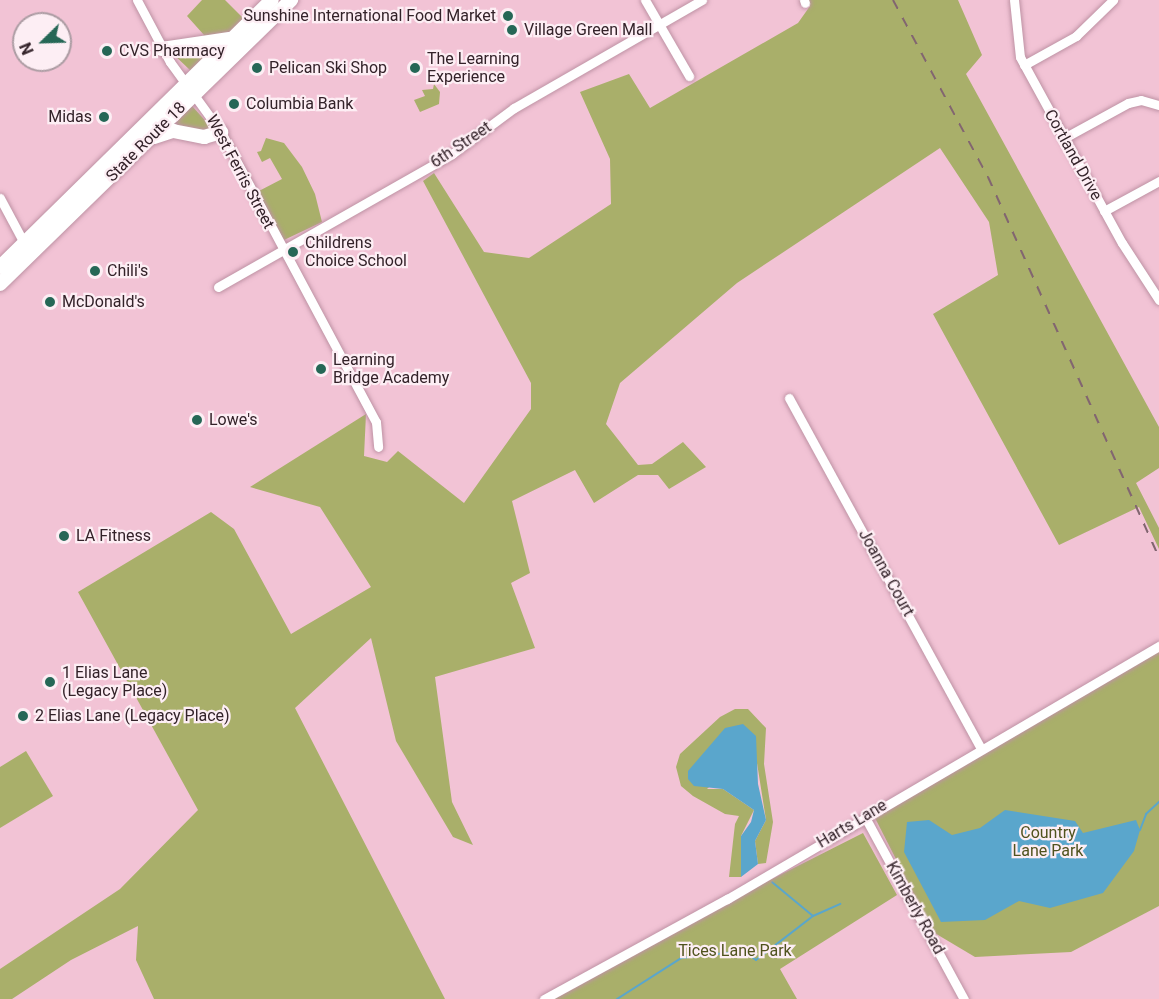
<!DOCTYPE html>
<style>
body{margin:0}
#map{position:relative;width:1159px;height:999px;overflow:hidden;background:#f2c3d5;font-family:Roboto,sans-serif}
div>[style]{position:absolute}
.green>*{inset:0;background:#a9af6a}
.water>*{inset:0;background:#5aa6cc}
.stream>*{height:2px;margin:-1px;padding:0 1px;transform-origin:1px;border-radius:1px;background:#5aa6cc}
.roads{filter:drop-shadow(0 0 2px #be92a4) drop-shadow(0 0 2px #be92a4)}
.minor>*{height:9px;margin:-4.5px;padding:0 4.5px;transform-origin:4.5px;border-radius:4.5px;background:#fff}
.highway>*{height:14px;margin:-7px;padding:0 7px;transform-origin:7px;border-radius:7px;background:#fff}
.rail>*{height:2px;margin-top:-1px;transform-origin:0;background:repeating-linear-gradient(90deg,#826570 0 10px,transparent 0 20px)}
.dots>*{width:16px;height:16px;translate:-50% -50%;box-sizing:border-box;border:3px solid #fdeef4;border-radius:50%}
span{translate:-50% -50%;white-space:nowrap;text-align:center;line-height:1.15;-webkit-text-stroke:4.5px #fdeef4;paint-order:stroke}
.poi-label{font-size:16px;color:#332229}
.right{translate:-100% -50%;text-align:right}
.left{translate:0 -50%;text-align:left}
.street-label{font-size:16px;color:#332229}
.park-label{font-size:16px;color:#50531e}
.north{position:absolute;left:12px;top:12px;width:60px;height:60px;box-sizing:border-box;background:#fdeef4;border:2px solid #ac9ca3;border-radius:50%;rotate:247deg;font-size:16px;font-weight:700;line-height:24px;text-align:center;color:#332229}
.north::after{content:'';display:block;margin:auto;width:21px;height:27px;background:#266756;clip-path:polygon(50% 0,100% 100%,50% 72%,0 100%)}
</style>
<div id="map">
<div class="green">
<i style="clip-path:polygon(202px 0,225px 0,244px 19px,229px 33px,200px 39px,204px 35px,187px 16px)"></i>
<i style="clip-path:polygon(808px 0,958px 0,982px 55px,966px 74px,1159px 427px,1159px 468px,1136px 483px,1159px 528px,1159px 549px,1139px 507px,1059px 545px,933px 314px,998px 275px,989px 222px,940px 148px,737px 283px,620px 383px,606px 424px,638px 465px,652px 464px,683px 442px,706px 467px,669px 489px,658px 475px,638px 475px,594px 503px,575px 470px,512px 501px,530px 573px,511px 583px,535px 648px,435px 677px,452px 802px,473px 845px,453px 837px,396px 741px,371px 638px,295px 708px,445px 999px,154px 999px,136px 960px,138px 926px,71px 960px,12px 999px,0 999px,0 969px,120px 889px,198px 810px,78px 592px,211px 512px,234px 529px,291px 634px,371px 587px,320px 507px,250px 487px,366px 414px,364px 456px,387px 462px,398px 451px,464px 503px,531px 409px,531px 383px,423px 181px,434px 173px,484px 252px,529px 258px,611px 204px,610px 159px,580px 92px,629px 74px,650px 108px,798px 23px,810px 6px)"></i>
<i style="clip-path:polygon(201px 49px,211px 49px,191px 71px,172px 53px)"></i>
<i style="clip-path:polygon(434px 84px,440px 92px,439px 104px,420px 112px,414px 100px,425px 96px,422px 90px,433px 89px)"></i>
<i style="clip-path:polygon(192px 106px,212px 128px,209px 133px,172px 127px)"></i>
<i style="clip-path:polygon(266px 138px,284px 143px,302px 167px,315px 194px,322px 222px,284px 240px,257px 192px,282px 179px,270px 158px,262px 162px,257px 152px,261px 151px)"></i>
<i style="clip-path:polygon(1159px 650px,1159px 906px,1071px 952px,975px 957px,933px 932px,875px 818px)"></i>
<i style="clip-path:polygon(735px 709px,748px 709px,766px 728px,764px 764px,773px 822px,766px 863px,758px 864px,755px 841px,766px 820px,754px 744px,707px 789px,723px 789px,754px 810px,741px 836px,741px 877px,729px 877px,735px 824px,739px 816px,725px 814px,693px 796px,681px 786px,676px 767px,680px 754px,720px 717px)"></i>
<i style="clip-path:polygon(26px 751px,53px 796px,0 828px,0 767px)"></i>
<i style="clip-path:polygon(863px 833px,897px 895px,780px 969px,797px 999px,544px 999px,598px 967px)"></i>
</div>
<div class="water">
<i style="clip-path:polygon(743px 724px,756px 736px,758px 784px,766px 820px,755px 841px,758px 864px,741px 877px,741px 836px,751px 822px,754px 810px,723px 789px,694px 786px,688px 779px,688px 771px,725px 728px)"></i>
<i style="clip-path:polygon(1005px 810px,1075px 821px,1083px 833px,1136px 820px,1140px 830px,1134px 851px,1103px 893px,1050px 908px,1019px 901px,985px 920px,941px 922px,904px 852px,907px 822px,929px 820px,952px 835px,980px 828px)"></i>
</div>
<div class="stream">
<i style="left:1140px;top:830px;width:17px;rotate:-69deg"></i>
<i style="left:1146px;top:814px;width:18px;rotate:-43deg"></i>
<i style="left:813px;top:916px;width:30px;rotate:-24deg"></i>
<i style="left:617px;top:999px;width:76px;rotate:-32.6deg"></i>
<i style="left:681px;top:958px;width:63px;rotate:-6.3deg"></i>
<i style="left:744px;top:951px;width:15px;rotate:37deg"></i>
<i style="left:756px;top:960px;width:72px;rotate:-37.7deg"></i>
<i style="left:813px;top:916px;width:53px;rotate:-140.3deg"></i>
</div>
<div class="roads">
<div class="minor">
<i style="left:137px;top:0;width:70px;rotate:62deg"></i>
<i style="left:170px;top:62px;width:87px;rotate:53.9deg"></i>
<i style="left:221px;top:132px;width:329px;rotate:61.9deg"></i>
<i style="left:376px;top:422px;width:25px;rotate:85deg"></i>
<i style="left:645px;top:0;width:88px;rotate:59.9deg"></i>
<i style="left:804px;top:0;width:3px;rotate:72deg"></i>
<i style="left:1014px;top:0;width:57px;rotate:84deg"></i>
<i style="left:1020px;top:57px;width:212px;rotate:61.3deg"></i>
<i style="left:1122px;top:243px;width:68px;rotate:57deg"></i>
<i style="left:1024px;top:65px;width:60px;rotate:-29.1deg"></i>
<i style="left:1076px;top:36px;width:52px;rotate:-44.2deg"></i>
<i style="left:1064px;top:138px;width:73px;rotate:-28.7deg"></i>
<i style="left:1128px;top:103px;width:13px;rotate:-13deg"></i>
<i style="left:1141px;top:100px;width:19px;rotate:16deg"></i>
<i style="left:0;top:198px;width:51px;rotate:61.9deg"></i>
<i style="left:1104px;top:211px;width:63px;rotate:-28.6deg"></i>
<i style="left:218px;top:287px;width:269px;rotate:-29.6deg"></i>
<i style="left:452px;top:154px;width:77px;rotate:-36.6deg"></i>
<i style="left:514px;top:108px;width:217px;rotate:-29.9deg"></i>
<i style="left:789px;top:398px;width:399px;rotate:61.3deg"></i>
<i style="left:865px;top:817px;width:207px;rotate:61.5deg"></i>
<i style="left:544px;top:999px;width:209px;rotate:-28.7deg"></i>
<i style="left:727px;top:899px;width:501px;rotate:-30.36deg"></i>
</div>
<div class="highway">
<i style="left:162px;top:49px;width:68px;rotate:-8.5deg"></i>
<i style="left:154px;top:137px;width:20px;rotate:-18deg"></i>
<i style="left:173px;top:131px;width:32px;rotate:11deg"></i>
<i style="left:204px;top:137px;width:18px;rotate:-16deg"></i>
<i style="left:0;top:267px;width:381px;rotate:-44.5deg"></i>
<i style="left:0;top:284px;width:407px;rotate:-44.3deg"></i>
</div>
</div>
<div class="rail">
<i style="left:893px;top:0;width:201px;rotate:61.8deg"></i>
<i style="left:988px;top:177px;width:418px;rotate:65.8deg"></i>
</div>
<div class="dots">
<i style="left:508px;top:16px;background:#266756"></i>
<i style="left:512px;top:30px;background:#266756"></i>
<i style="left:107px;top:51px;background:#266756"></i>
<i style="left:257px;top:68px;background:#266756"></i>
<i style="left:415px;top:68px;background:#266756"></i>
<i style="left:234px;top:104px;background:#266756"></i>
<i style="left:104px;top:117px;background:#266756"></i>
<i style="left:293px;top:252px;background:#266756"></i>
<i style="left:95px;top:271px;background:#266756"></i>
<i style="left:50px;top:302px;background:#266756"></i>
<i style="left:321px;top:369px;background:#266756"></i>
<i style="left:197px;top:420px;background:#266756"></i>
<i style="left:64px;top:536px;background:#266756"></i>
<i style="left:50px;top:682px;background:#266756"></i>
<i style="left:23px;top:716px;background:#266756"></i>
</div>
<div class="poi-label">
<span class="right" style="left:496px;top:16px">Sunshine International Food Market</span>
<span class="left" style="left:524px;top:30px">Village Green Mall</span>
<span class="left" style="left:119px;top:51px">CVS Pharmacy</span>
<span class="left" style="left:427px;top:68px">The Learning<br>Experience</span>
<span class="left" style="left:269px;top:68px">Pelican Ski Shop</span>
<span class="left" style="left:246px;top:104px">Columbia Bank</span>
<span class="right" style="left:92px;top:117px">Midas</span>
<span class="left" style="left:305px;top:252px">Childrens<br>Choice School</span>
<span class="left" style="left:107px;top:271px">Chili's</span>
<span class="left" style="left:62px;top:302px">McDonald's</span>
<span class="left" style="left:333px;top:369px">Learning<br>Bridge Academy</span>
<span class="left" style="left:209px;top:420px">Lowe's</span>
<span class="left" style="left:76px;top:536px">LA Fitness</span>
<span class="left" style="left:62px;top:682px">1 Elias Lane<br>(Legacy Place)</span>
<span class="left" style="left:35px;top:716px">2 Elias Lane (Legacy Place)</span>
</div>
<div class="street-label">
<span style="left:146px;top:142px;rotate:-45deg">State Route 18</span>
<span style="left:461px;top:145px;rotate:-34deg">6th Street</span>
<span style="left:1073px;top:155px;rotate:61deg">Cortland Drive</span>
<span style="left:240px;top:172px;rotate:62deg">West Ferris Street</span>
<span style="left:886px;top:573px;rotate:61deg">Joanna Court</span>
<span style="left:852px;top:824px;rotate:-31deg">Harts Lane</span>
<span style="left:915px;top:908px;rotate:61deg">Kimberly Road</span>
</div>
<div class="park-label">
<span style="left:1048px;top:842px">Country<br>Lane Park</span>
<span style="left:735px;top:951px">Tices Lane Park</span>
</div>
<div class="north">N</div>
</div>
